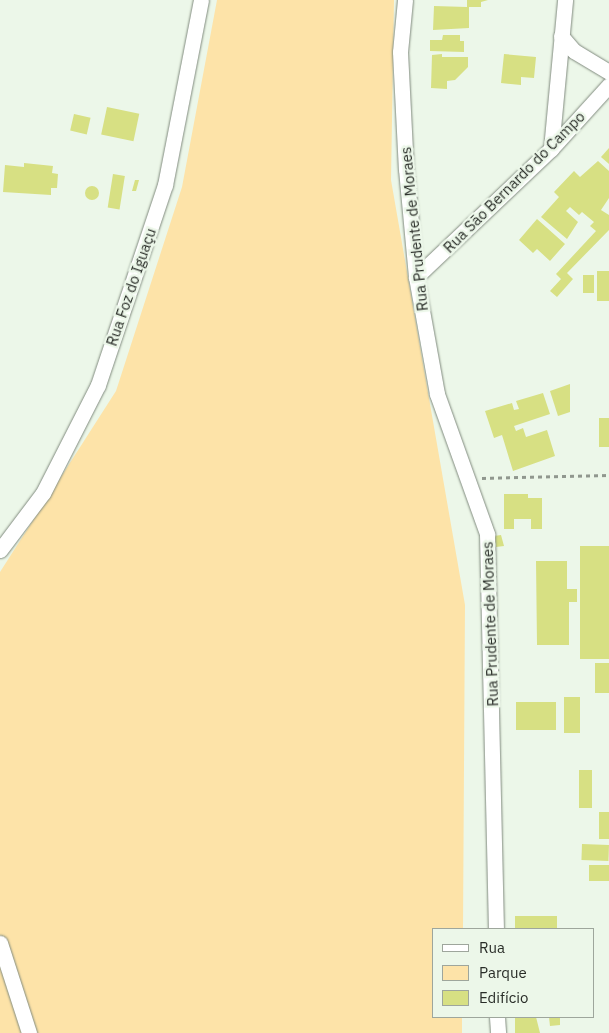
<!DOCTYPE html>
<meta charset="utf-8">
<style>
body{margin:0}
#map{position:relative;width:609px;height:1033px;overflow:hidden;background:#ecf7e9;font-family:"IBM Plex Sans",sans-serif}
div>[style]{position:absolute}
.green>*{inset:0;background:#fde3a8}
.building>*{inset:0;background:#d7e083;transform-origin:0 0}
.round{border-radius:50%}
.path>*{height:3px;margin-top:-1.5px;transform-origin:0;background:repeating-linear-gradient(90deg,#90978e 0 4px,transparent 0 8px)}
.roads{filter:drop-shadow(0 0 1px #818b7f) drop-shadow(0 0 1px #818b7f)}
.minor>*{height:15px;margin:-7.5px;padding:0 7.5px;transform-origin:7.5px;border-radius:7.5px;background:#fff}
span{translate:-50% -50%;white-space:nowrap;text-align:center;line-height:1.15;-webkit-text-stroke:5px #ecf7e9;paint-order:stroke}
.street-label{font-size:15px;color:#292d28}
.legend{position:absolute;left:432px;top:928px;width:162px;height:90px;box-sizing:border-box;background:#ecf7e9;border:1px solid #9ea69c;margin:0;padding:6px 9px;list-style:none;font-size:15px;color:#292d28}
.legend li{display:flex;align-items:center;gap:10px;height:25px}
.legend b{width:25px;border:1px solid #9ea69c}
</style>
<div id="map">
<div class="green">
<i style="clip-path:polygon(217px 0,394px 0,391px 180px,465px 605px,463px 929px,433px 929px,433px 1017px,462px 1017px,462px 1033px,0 1033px,0 572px,116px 391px,182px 187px)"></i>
</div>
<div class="building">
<i style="clip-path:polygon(467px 0,488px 0,481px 2px,481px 7px,469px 7px,469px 28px,433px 30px,434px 6px,467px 7px)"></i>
<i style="clip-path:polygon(443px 35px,460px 35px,460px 41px,464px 41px,464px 52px,430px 51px,430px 40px,442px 40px)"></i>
<i style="clip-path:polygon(442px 54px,442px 57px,468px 57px,468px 67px,455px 80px,447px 81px,447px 89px,431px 88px,432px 55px)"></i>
<i style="clip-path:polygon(504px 54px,536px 57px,534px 78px,521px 77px,521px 85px,501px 83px)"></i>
<i style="left:107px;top:107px;width:33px;height:28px;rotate:12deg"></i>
<i style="left:74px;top:114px;width:17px;height:17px;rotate:13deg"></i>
<i style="clip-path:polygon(609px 148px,609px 164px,601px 157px)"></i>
<i style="clip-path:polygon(598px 161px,609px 171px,609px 198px,601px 210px,609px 215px,609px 230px,567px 273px,573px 279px,557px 297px,550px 291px,561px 279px,556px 274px,596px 231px,590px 226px,594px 222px,582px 212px,579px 215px,570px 207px,566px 211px,578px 222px,567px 239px,541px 217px,559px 197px,554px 192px,574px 171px,580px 177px)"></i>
<i style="clip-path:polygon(24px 163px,53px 166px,52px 173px,58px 174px,57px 188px,51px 188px,51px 195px,3px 192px,5px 165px,24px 167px)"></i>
<i style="left:113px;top:174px;width:12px;height:34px;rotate:9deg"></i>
<i style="clip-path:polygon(135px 180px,139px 180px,136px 191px,132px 191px)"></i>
<i class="round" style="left:85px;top:186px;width:14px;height:14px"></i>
<i style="clip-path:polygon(537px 219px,565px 244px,550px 261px,537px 249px,533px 253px,519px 240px)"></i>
<i style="left:597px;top:271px;width:12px;height:30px"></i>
<i style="left:583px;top:275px;width:11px;height:18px"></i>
<i style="clip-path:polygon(570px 384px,570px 412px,558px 416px,550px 391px)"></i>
<i style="clip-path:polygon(543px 393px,550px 414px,514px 426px,516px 431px,523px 428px,526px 437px,547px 430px,555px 456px,513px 471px,502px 435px,494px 438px,485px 411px,512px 403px,514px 410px,519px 409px,516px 401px)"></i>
<i style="left:599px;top:418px;width:10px;height:29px"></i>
<i style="clip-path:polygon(504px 494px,528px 494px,528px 498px,542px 498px,542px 529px,531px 529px,531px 519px,514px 519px,514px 529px,504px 529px)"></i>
<i style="clip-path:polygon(501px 535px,504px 546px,496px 547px,494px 536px)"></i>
<i style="left:609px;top:546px;width:113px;height:29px;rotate:90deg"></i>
<i style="clip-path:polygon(536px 561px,567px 561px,567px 589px,577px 589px,577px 602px,569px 602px,569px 645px,537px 645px)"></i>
<i style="left:595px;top:663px;width:14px;height:30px"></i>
<i style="left:564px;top:697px;width:16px;height:36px"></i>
<i style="left:556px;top:702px;width:28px;height:40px;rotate:90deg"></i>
<i style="left:579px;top:770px;width:13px;height:38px"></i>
<i style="left:599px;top:812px;width:10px;height:27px"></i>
<i style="left:582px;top:844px;width:27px;height:16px;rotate:2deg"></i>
<i style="left:589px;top:865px;width:20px;height:16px"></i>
<i style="left:515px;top:916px;width:42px;height:13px"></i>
<i style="clip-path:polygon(515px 1017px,536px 1017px,540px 1033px,515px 1033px)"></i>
<i style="clip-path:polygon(549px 1017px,560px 1017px,560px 1025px,550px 1026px)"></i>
</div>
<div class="path">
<i style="left:482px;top:478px;width:127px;rotate:-1.4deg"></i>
</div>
<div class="roads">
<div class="minor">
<i style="left:405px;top:0;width:52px;rotate:95.5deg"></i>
<i style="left:400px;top:52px;width:117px;rotate:87.1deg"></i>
<i style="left:406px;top:169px;width:108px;rotate:84.7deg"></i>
<i style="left:416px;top:277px;width:119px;rotate:79.8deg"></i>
<i style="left:437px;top:394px;width:149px;rotate:70.3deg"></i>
<i style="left:487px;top:534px;width:395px;rotate:88.7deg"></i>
<i style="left:561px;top:36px;width:20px;rotate:49deg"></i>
<i style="left:574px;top:51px;width:41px;rotate:31deg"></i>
<i style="left:551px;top:149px;width:150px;rotate:-84.6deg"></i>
<i style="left:416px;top:277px;width:186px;rotate:-43.5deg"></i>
<i style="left:551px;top:149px;width:86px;rotate:-47.8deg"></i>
<i style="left:0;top:550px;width:71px;rotate:-53deg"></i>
<i style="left:43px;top:493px;width:121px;rotate:-63deg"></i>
<i style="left:98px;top:385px;width:211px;rotate:-71.5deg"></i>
<i style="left:165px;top:185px;width:188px;rotate:-79deg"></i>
<i style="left:0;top:943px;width:95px;rotate:72.1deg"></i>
<i style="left:497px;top:1017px;width:16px;rotate:86deg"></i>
</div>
</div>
<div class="street-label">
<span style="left:514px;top:182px;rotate:-45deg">Rua São Bernardo do Campo</span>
<span style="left:414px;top:229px;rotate:-96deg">Rua Prudente de Moraes</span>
<span style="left:131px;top:287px;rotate:-71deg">Rua Foz do Iguaçu</span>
<span style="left:490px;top:624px;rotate:-92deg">Rua Prudente de Moraes</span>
</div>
<ul class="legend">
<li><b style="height:6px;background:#fff"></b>Rua</li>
<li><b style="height:14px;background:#fde3a8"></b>Parque</li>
<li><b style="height:14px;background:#d7e083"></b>Edifício</li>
</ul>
</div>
